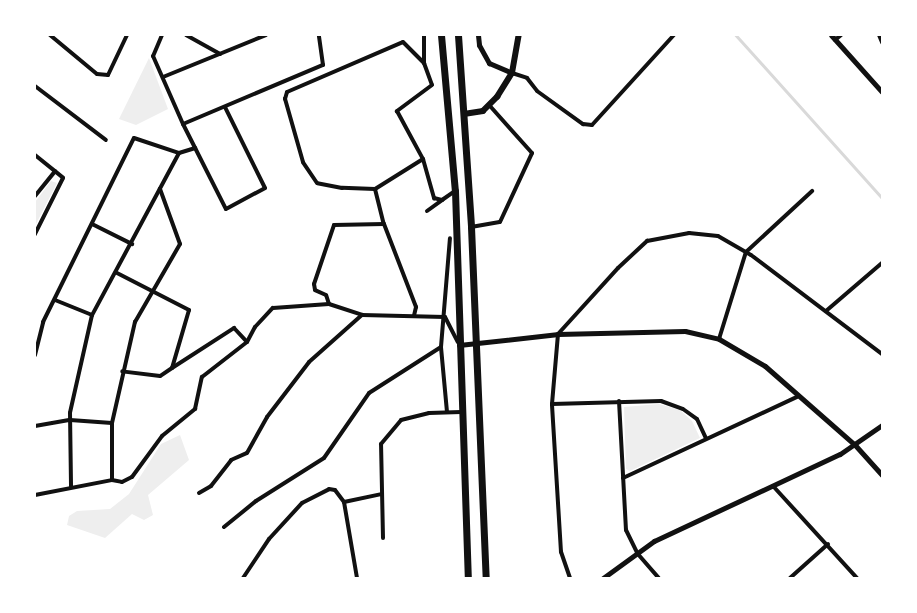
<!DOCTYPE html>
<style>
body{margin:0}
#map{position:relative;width:917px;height:613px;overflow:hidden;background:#fff;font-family:Roboto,sans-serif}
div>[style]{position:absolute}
.green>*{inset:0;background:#eee}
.stream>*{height:2.5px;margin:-1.25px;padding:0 1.25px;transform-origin:1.25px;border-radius:1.25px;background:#d9d9d9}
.minor>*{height:4px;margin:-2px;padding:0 2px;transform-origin:2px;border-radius:2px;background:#111}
.tertiary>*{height:5px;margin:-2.5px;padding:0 2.5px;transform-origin:2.5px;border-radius:2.5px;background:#111}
.secondary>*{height:5.5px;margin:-2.75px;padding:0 2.75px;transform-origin:2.75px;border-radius:2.75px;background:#111}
.trunk>*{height:7px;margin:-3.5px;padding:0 3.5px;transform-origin:3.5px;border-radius:3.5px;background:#111}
span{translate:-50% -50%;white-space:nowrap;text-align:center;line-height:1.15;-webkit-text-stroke:4.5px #fff;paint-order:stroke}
.frame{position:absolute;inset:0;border:36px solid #fff;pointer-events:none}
</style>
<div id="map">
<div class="green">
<i style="clip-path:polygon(149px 58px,168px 109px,136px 125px,119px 119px)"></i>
<i style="clip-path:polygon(51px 181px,57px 183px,35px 226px,35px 202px)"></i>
<i style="clip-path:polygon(659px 404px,680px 410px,692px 421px,700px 438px,630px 471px,626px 469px,624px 407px)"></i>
<i style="clip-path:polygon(180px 435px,189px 460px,148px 495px,153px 515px,144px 520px,132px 514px,105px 538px,67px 525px,69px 516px,77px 511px,110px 509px,129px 494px,161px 444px)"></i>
</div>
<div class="stream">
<i style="left:736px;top:35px;width:219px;rotate:48.1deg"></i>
</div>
<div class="minor">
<i style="left:50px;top:35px;width:61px;rotate:39.7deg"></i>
<i style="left:97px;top:74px;width:11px;rotate:5deg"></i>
<i style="left:108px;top:75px;width:44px;rotate:-64.6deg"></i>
<i style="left:162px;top:35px;width:23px;rotate:113deg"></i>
<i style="left:153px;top:56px;width:74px;rotate:66.2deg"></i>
<i style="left:183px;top:124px;width:95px;rotate:63.2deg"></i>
<i style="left:226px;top:209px;width:44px;rotate:-28.3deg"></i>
<i style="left:265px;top:188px;width:90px;rotate:-116.3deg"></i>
<i style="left:186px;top:35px;width:39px;rotate:29deg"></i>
<i style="left:424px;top:35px;width:28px;rotate:90deg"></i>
<i style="left:424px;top:63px;width:23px;rotate:70deg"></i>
<i style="left:432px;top:85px;width:44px;rotate:143.4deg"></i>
<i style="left:397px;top:111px;width:55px;rotate:61.6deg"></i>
<i style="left:423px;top:159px;width:57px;rotate:148deg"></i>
<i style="left:375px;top:189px;width:33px;rotate:-178deg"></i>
<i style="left:342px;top:188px;width:25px;rotate:-169deg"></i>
<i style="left:317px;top:183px;width:25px;rotate:-124deg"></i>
<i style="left:303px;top:162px;width:66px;rotate:-105.9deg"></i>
<i style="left:285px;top:99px;width:7px;rotate:-74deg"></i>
<i style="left:287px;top:92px;width:126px;rotate:-23.3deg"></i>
<i style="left:403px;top:42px;width:30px;rotate:45deg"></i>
<i style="left:879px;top:35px;width:8px;rotate:67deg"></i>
<i style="left:835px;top:40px;width:8px;rotate:-40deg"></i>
<i style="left:512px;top:73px;width:16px;rotate:18deg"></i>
<i style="left:527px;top:78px;width:16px;rotate:52deg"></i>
<i style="left:537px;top:91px;width:57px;rotate:35.7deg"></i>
<i style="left:583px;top:124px;width:9px;rotate:6deg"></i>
<i style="left:592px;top:125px;width:122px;rotate:-47.7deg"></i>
<i style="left:163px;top:77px;width:111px;rotate:-22.2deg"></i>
<i style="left:35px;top:86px;width:89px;rotate:37.3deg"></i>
<i style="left:183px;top:124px;width:152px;rotate:-22.9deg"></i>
<i style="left:323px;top:65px;width:30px;rotate:-98deg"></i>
<i style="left:179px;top:153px;width:17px;rotate:-17deg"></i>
<i style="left:35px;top:155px;width:36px;rotate:39deg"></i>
<i style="left:63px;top:178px;width:63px;rotate:116.6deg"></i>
<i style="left:423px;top:159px;width:41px;rotate:74.2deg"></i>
<i style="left:434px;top:198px;width:8px;rotate:14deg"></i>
<i style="left:442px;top:200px;width:16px;rotate:-35deg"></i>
<i style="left:375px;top:189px;width:36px;rotate:76deg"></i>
<i style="left:384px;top:224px;width:89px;rotate:68.9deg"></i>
<i style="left:416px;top:307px;width:9px;rotate:103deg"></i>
<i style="left:35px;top:196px;width:32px;rotate:-51deg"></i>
<i style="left:427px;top:211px;width:19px;rotate:-36deg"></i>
<i style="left:92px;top:224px;width:45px;rotate:26.6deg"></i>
<i style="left:471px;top:227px;width:29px;rotate:-10deg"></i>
<i style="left:500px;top:222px;width:76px;rotate:-65.1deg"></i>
<i style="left:532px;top:153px;width:63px;rotate:-131.8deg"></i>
<i style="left:117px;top:273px;width:81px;rotate:27.2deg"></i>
<i style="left:189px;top:310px;width:60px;rotate:106.3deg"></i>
<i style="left:172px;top:368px;width:14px;rotate:146deg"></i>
<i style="left:160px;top:376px;width:38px;rotate:-173deg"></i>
<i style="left:55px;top:300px;width:40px;rotate:22deg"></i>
<i style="left:329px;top:304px;width:9px;rotate:-108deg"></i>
<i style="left:326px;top:295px;width:12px;rotate:-156deg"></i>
<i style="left:315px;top:290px;width:6px;rotate:-99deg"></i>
<i style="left:314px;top:284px;width:62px;rotate:-71.3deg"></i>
<i style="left:334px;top:225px;width:50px;rotate:-1.1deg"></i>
<i style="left:826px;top:311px;width:74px;rotate:-40.6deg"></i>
<i style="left:719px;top:339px;width:91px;rotate:-72.8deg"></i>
<i style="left:746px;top:252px;width:90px;rotate:-42.7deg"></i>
<i style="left:35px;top:355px;width:34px;rotate:-76deg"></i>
<i style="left:43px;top:322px;width:205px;rotate:-63.7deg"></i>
<i style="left:134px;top:138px;width:47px;rotate:18.4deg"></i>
<i style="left:179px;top:153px;width:184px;rotate:118.2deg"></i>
<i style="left:92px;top:315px;width:100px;rotate:102.7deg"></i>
<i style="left:70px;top:413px;width:74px;rotate:89.2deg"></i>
<i style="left:172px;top:368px;width:74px;rotate:-32.8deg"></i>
<i style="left:234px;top:328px;width:19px;rotate:47deg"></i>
<i style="left:619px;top:401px;width:129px;rotate:86.9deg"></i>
<i style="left:626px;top:530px;width:25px;rotate:64deg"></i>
<i style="left:637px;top:553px;width:33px;rotate:49deg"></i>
<i style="left:552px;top:404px;width:109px;rotate:-1.6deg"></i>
<i style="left:661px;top:401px;width:23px;rotate:20deg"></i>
<i style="left:683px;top:409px;width:17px;rotate:36deg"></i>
<i style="left:697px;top:419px;width:21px;rotate:65deg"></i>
<i style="left:447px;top:412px;width:65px;rotate:-95.3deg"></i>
<i style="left:441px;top:347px;width:109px;rotate:-85.3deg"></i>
<i style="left:35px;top:426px;width:36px;rotate:-10deg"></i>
<i style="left:70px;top:420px;width:42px;rotate:4.1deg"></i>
<i style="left:623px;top:478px;width:192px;rotate:-25deg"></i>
<i style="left:112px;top:480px;width:57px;rotate:-90deg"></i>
<i style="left:112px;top:423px;width:104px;rotate:-77.2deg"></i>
<i style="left:135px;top:322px;width:90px;rotate:-60deg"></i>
<i style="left:180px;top:244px;width:59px;rotate:-110deg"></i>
<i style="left:773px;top:486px;width:125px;rotate:47.6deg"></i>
<i style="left:199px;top:493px;width:14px;rotate:-30deg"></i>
<i style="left:211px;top:486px;width:33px;rotate:-52deg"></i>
<i style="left:231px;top:460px;width:17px;rotate:-24deg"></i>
<i style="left:247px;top:453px;width:41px;rotate:-60.9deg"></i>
<i style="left:267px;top:417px;width:69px;rotate:-52.6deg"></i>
<i style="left:309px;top:362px;width:71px;rotate:-41.6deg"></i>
<i style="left:35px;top:495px;width:78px;rotate:-11deg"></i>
<i style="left:112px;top:480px;width:10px;rotate:11deg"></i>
<i style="left:122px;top:482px;width:11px;rotate:-27deg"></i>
<i style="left:132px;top:477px;width:51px;rotate:-53.8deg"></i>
<i style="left:162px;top:436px;width:43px;rotate:-39.3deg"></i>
<i style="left:195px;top:409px;width:33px;rotate:-78deg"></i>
<i style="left:202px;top:377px;width:57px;rotate:-37.9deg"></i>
<i style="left:247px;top:342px;width:17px;rotate:-62deg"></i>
<i style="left:255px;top:327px;width:26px;rotate:-47deg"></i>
<i style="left:273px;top:308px;width:56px;rotate:-4.1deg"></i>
<i style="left:329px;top:304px;width:35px;rotate:18deg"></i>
<i style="left:362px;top:315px;width:83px;rotate:1.4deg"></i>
<i style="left:445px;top:317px;width:28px;rotate:63deg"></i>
<i style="left:224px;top:527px;width:41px;rotate:-39.1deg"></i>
<i style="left:256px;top:501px;width:80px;rotate:-32.3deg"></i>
<i style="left:324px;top:458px;width:79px;rotate:-55.3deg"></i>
<i style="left:369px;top:393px;width:85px;rotate:-32.6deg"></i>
<i style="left:383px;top:538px;width:94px;rotate:-91.2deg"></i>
<i style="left:381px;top:444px;width:31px;rotate:-50deg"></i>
<i style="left:401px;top:420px;width:29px;rotate:-14deg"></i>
<i style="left:429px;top:413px;width:32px;rotate:-2deg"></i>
<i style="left:243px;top:578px;width:47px;rotate:-56.3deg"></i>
<i style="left:269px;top:539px;width:49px;rotate:-47.5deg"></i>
<i style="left:302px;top:503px;width:30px;rotate:-27deg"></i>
<i style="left:329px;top:489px;width:6px;rotate:9deg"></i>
<i style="left:335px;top:490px;width:15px;rotate:53deg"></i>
<i style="left:357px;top:578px;width:77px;rotate:-99.7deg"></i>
<i style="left:344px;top:502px;width:38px;rotate:-12deg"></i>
<i style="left:570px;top:578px;width:28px;rotate:-109deg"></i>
<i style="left:561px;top:552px;width:148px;rotate:-93.5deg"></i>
<i style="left:552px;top:404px;width:70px;rotate:-85.1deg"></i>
<i style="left:558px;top:334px;width:89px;rotate:-47.7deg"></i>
<i style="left:618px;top:268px;width:40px;rotate:-43deg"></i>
<i style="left:647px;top:241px;width:43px;rotate:-10.8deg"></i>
<i style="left:689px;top:233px;width:29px;rotate:6deg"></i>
<i style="left:718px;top:236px;width:38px;rotate:30deg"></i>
<i style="left:751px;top:255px;width:164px;rotate:37.1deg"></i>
<i style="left:790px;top:578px;width:51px;rotate:-41.8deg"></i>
</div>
<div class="tertiary">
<i style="left:478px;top:35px;width:10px;rotate:84deg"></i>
<i style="left:479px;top:45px;width:21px;rotate:61deg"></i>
<i style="left:489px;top:63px;width:25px;rotate:23deg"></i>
<i style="left:831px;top:35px;width:76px;rotate:48.2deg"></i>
<i style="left:459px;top:345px;width:100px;rotate:-6.3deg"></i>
<i style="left:558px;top:334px;width:127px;rotate:-1.4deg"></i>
<i style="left:685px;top:331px;width:35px;rotate:13deg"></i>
<i style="left:719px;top:339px;width:53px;rotate:30.4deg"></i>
<i style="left:765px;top:366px;width:120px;rotate:41.3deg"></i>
<i style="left:855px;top:445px;width:40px;rotate:48deg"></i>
<i style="left:603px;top:578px;width:63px;rotate:-36deg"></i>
<i style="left:654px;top:541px;width:205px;rotate:-25.1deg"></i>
<i style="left:840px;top:454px;width:51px;rotate:-34.6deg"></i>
</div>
<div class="secondary">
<i style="left:464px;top:114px;width:19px;rotate:-9deg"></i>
<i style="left:483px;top:111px;width:20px;rotate:-45deg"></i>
<i style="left:497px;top:97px;width:28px;rotate:-58deg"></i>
<i style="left:512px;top:73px;width:39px;rotate:-80deg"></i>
</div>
<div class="trunk">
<i style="left:441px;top:35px;width:157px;rotate:84.9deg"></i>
<i style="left:455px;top:191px;width:387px;rotate:88.1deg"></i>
<i style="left:458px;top:35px;width:192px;rotate:86.1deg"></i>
<i style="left:471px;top:227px;width:351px;rotate:87.6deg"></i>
</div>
<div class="frame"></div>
</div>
